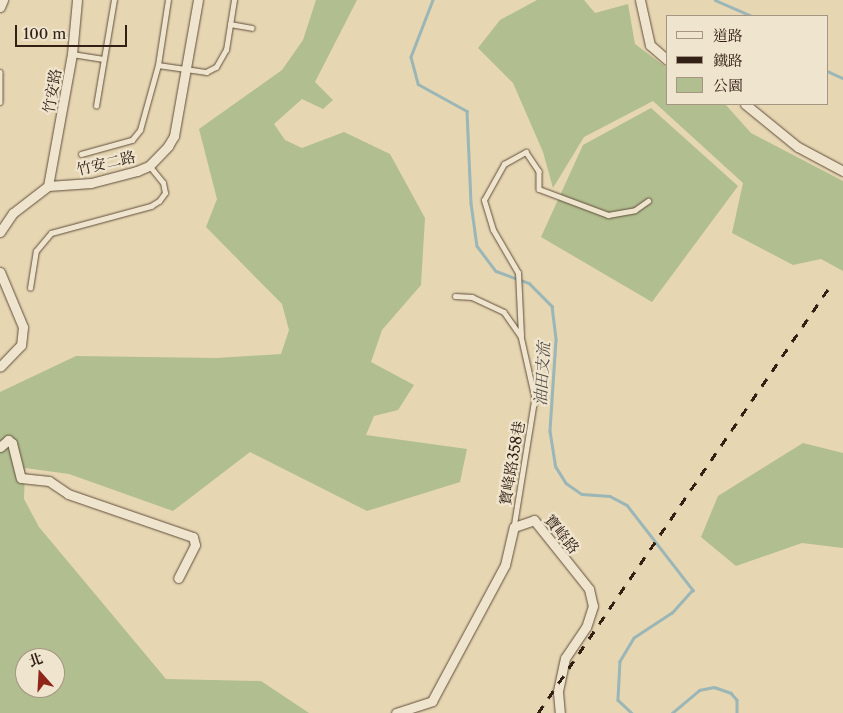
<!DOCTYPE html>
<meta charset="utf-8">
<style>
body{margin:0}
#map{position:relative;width:843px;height:713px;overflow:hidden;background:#e6d6b2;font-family:"Libre Caslon Text","Noto Serif TC",serif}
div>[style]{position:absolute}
.green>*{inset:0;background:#b1be8f}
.stream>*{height:2.5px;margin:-1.25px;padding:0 1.25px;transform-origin:1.25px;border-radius:1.25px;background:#9bb6b7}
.roads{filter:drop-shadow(0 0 1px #604e3c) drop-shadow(0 0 1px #604e3c)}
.lane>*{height:4.5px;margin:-2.25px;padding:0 2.25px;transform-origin:2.25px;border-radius:2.25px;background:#efe4cd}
.street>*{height:9px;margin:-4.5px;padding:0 4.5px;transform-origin:4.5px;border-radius:4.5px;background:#efe4cd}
.rail>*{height:2.5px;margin-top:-1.25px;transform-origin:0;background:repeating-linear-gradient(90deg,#332015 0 9px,transparent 0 18px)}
span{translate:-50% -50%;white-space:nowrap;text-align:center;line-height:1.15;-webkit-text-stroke:4.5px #efe4cd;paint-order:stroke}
.street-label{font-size:15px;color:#332015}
.water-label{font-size:16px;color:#524d46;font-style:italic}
.legend{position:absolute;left:666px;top:15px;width:162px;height:90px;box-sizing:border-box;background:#efe4cd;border:1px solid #a49683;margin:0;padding:6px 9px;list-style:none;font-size:15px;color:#332015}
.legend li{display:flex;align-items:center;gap:10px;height:25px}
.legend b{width:25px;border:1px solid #a49683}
.north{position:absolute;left:15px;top:648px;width:50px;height:50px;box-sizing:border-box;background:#efe4cd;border:1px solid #a49683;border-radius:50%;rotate:341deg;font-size:14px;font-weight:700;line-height:20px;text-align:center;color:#332015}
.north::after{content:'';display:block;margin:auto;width:18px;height:22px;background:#8f2418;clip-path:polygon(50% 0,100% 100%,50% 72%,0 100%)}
.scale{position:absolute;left:15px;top:25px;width:112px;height:22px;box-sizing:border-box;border:2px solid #332015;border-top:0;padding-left:6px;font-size:15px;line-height:18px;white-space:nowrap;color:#332015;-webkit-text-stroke:4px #efe4cd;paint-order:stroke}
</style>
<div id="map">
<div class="green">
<i style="clip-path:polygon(evenodd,316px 0,357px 0,315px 82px,333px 100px,323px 109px,302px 99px,274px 124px,285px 140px,302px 148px,344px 132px,390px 154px,425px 218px,421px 285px,382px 330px,371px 362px,414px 385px,398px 410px,374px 416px,366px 435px,467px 449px,460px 482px,367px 511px,250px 452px,173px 511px,69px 474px,25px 468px,24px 499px,39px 527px,166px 679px,261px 681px,309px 713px,0 713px,0 392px,76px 356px,216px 358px,281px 354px,289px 330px,282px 304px,206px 227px,217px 199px,199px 129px,282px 70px,303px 40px,316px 0,25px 658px,55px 658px,55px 688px,25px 688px,25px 658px)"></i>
<i style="clip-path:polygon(537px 0,584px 0,595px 13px,628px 4px,635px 44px,667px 68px,667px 104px,725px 104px,751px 133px,843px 181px,843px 271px,821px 259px,793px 265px,732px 233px,743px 183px,653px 101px,584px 137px,553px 188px,543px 152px,513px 83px,478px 48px,500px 20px)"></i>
<i style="clip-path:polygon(651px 108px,738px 186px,652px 302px,541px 237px,583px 145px)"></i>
<i style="clip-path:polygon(803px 443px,843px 453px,843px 548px,802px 543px,736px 566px,701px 537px,718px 496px)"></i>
</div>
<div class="stream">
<i style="left:433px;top:0;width:61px;rotate:111.1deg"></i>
<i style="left:411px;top:57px;width:28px;rotate:75deg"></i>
<i style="left:418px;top:84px;width:56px;rotate:28.9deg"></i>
<i style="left:467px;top:111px;width:92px;rotate:87.5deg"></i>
<i style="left:471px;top:203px;width:43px;rotate:82.1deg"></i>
<i style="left:477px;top:246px;width:31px;rotate:53deg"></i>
<i style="left:496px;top:271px;width:35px;rotate:20deg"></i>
<i style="left:529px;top:283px;width:33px;rotate:45deg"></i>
<i style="left:552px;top:306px;width:34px;rotate:83deg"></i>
<i style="left:556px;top:340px;width:91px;rotate:93.8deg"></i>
<i style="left:550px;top:431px;width:36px;rotate:81deg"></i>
<i style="left:556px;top:467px;width:19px;rotate:58deg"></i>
<i style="left:566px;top:483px;width:19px;rotate:35deg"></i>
<i style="left:582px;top:494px;width:28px;rotate:4deg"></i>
<i style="left:610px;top:496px;width:19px;rotate:28deg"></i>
<i style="left:627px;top:505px;width:108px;rotate:52.2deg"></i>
<i style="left:693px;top:590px;width:31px;rotate:132deg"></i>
<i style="left:672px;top:613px;width:45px;rotate:146.7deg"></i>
<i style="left:634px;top:638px;width:27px;rotate:121deg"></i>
<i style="left:620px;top:661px;width:39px;rotate:93deg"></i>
<i style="left:618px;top:700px;width:19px;rotate:43deg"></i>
<i style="left:715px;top:0;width:40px;rotate:23.4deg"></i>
<i style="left:827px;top:71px;width:17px;rotate:24deg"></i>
<i style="left:672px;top:713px;width:35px;rotate:-40deg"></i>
<i style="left:699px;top:690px;width:15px;rotate:-11deg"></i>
<i style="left:714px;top:687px;width:18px;rotate:19deg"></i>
<i style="left:731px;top:693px;width:9px;rotate:49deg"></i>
<i style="left:737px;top:700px;width:13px;rotate:90deg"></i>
</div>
<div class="roads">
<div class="lane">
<i style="left:230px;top:24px;width:22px;rotate:10deg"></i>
<i style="left:72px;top:54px;width:30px;rotate:9deg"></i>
<i style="left:158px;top:65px;width:49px;rotate:8.3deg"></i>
<i style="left:206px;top:72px;width:11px;rotate:-27deg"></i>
<i style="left:216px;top:67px;width:20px;rotate:-60deg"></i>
<i style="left:226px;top:50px;width:51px;rotate:-80.9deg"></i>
<i style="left:0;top:72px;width:30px;rotate:90deg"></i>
<i style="left:96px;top:106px;width:108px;rotate:-80.4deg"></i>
<i style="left:81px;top:154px;width:53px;rotate:-15.4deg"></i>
<i style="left:132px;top:140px;width:13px;rotate:-51deg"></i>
<i style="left:140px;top:130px;width:67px;rotate:-74.5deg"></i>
<i style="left:158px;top:65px;width:66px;rotate:-81.3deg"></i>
<i style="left:30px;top:288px;width:37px;rotate:-81deg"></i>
<i style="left:36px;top:251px;width:23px;rotate:-50deg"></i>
<i style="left:51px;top:233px;width:104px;rotate:-15.1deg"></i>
<i style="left:151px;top:206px;width:9px;rotate:-32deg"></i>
<i style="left:159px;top:201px;width:10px;rotate:-53deg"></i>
<i style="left:165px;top:193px;width:10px;rotate:-101deg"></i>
<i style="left:163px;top:183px;width:22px;rotate:-129deg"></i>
<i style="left:455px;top:296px;width:17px;rotate:3deg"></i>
<i style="left:472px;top:297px;width:35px;rotate:25deg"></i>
<i style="left:504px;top:312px;width:29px;rotate:55deg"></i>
<i style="left:521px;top:336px;width:64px;rotate:77.3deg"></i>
<i style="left:535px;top:398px;width:131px;rotate:99.2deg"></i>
<i style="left:521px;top:336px;width:63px;rotate:-92.7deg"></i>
<i style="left:518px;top:273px;width:50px;rotate:-120.2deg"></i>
<i style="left:493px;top:230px;width:31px;rotate:-107deg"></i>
<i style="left:484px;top:200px;width:41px;rotate:-60.9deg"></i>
<i style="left:504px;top:164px;width:25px;rotate:-29deg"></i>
<i style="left:526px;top:152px;width:23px;rotate:56deg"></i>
<i style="left:539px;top:171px;width:18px;rotate:90deg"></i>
<i style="left:539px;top:189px;width:74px;rotate:20.6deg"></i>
<i style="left:608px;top:215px;width:27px;rotate:-10deg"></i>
<i style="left:635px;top:210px;width:16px;rotate:-35deg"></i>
</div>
<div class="street">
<i style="left:640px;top:0;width:46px;rotate:77.5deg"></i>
<i style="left:650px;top:45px;width:23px;rotate:41deg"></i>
<i style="left:0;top:7px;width:8px;rotate:-67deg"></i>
<i style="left:745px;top:104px;width:68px;rotate:39.1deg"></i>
<i style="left:798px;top:147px;width:51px;rotate:28.1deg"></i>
<i style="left:48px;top:186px;width:134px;rotate:-79.7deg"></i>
<i style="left:72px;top:54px;width:54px;rotate:-84.7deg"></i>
<i style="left:0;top:232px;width:23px;rotate:-56deg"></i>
<i style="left:13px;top:213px;width:44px;rotate:-37.6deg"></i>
<i style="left:48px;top:186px;width:43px;rotate:-4deg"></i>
<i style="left:91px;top:183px;width:48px;rotate:-14.6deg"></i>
<i style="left:137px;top:171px;width:13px;rotate:-23deg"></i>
<i style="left:149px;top:166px;width:28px;rotate:-46deg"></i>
<i style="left:168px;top:146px;width:12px;rotate:-59deg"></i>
<i style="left:174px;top:136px;width:138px;rotate:-80deg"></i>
<i style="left:0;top:272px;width:60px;rotate:67.3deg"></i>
<i style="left:23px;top:327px;width:18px;rotate:96deg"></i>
<i style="left:21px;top:345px;width:30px;rotate:134deg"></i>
<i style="left:0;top:447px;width:11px;rotate:-41deg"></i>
<i style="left:8px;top:440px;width:5px;rotate:37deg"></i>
<i style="left:12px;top:443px;width:36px;rotate:76deg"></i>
<i style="left:21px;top:478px;width:28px;rotate:6deg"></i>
<i style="left:49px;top:481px;width:23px;rotate:34deg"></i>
<i style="left:68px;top:494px;width:132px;rotate:19deg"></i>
<i style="left:193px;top:537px;width:8px;rotate:76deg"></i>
<i style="left:195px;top:545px;width:37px;rotate:117deg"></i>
<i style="left:396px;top:713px;width:38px;rotate:-18deg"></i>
<i style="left:432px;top:701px;width:154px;rotate:-61.8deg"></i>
<i style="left:505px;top:565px;width:39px;rotate:-77deg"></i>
<i style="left:514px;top:527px;width:21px;rotate:-19deg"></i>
<i style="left:534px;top:520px;width:88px;rotate:51.4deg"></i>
<i style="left:589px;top:589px;width:17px;rotate:77deg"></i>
<i style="left:593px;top:606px;width:22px;rotate:108deg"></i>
<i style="left:586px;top:627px;width:37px;rotate:124deg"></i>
<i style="left:565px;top:658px;width:35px;rotate:102deg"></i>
<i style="left:558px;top:692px;width:21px;rotate:85deg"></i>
</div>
</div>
<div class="rail">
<i style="left:538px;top:713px;width:517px;rotate:-55.63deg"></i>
</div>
<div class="street-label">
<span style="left:52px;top:91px;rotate:-80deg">竹安路</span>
<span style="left:106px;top:163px;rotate:-13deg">竹安二路</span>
<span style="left:512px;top:463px;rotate:-80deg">寶峰路358巷</span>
<span style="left:562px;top:534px;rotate:51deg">寶峰路</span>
</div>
<div class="water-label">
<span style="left:542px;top:374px;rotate:-87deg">油田支流</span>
</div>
<ul class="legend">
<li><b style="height:6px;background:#efe4cd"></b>道路</li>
<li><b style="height:6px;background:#332015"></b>鐵路</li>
<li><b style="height:14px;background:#b1be8f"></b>公園</li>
</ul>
<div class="north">北</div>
<div class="scale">100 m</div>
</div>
